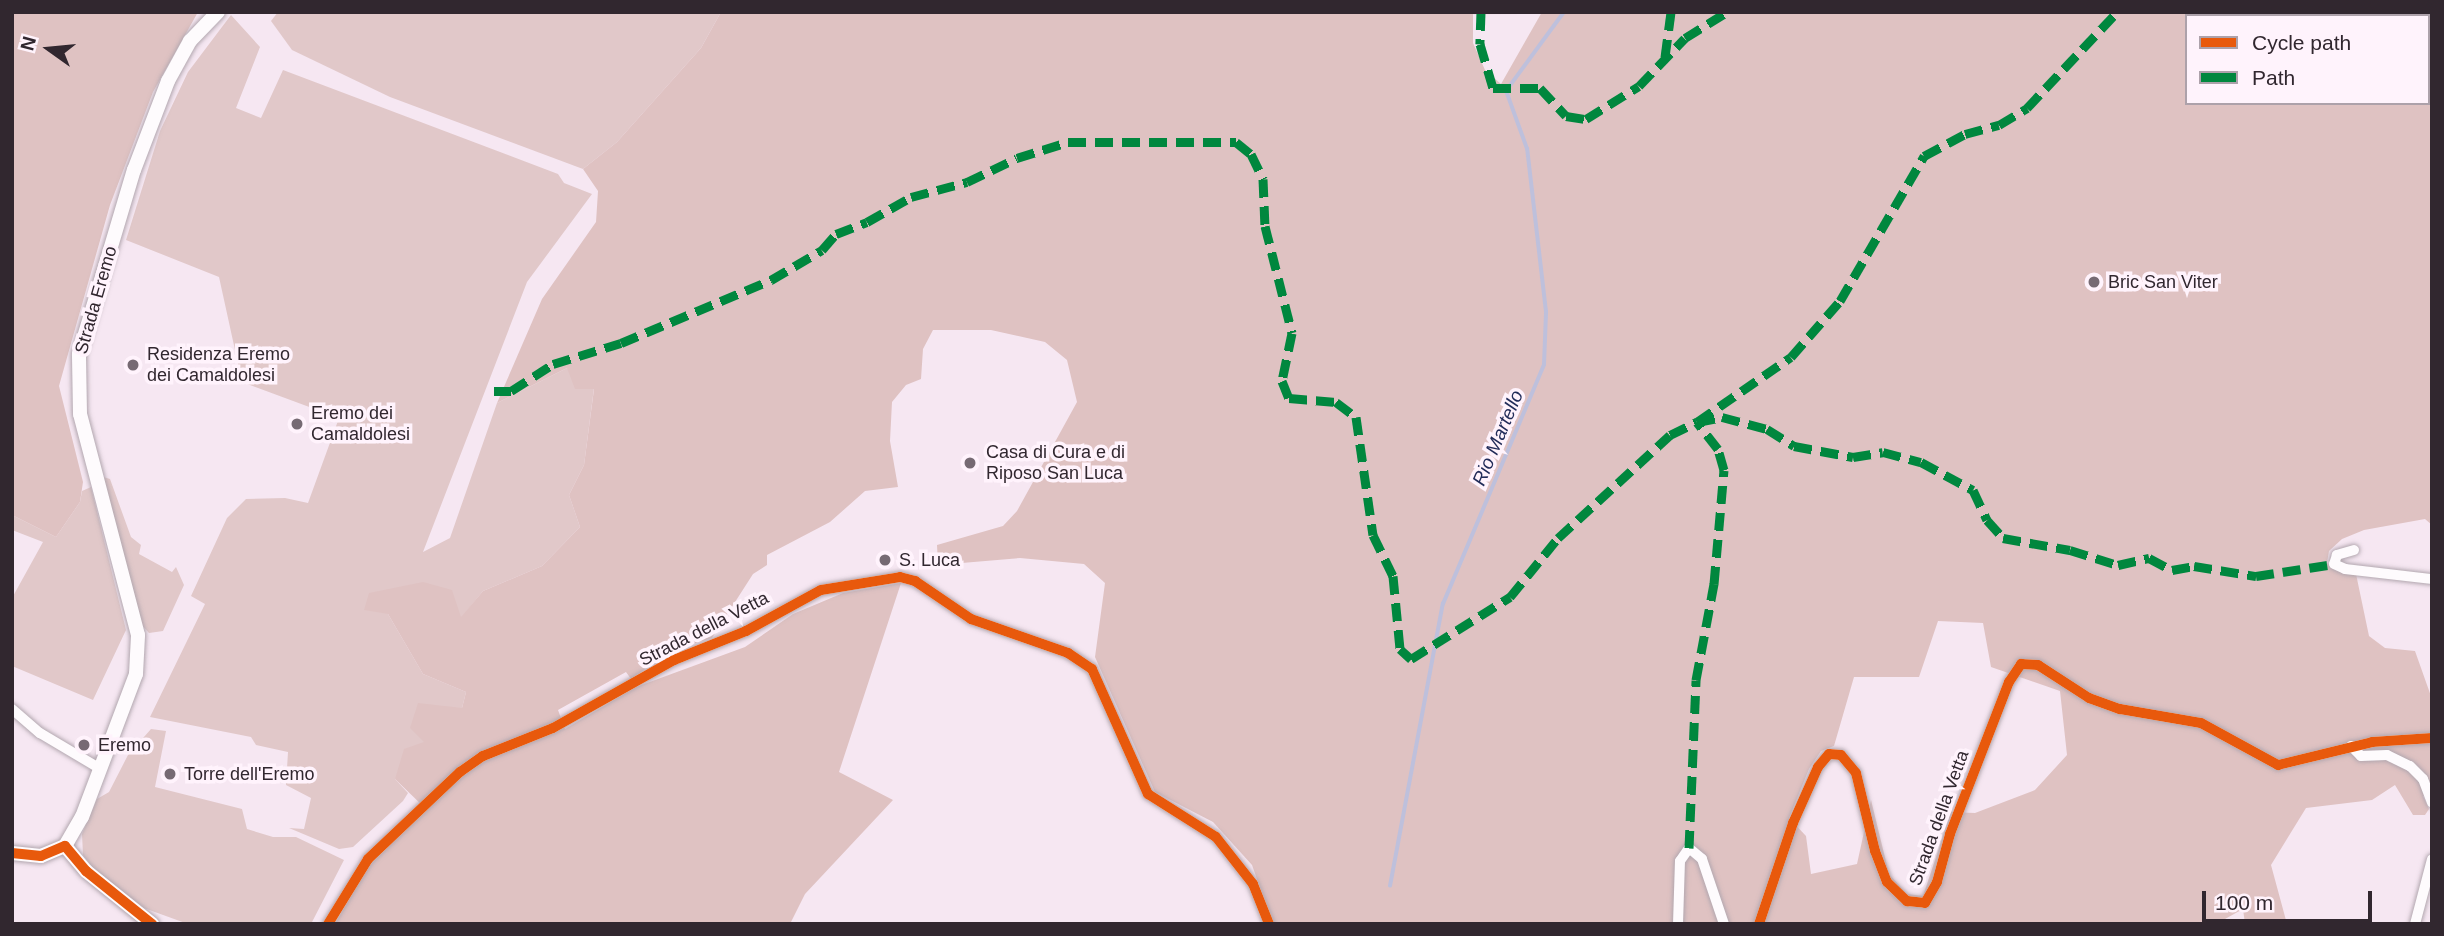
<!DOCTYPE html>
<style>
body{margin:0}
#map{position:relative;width:2444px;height:936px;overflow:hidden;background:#f6e7f2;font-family:Arial,sans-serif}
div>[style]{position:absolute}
.green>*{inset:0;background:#e1c8c9}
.forest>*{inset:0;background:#dfc2c2}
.stream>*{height:3.5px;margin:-1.75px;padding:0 1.75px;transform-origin:1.75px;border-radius:1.75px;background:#bec0dc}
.roads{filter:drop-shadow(0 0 2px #b2a7af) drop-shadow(0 0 2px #b2a7af)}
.street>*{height:10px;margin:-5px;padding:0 5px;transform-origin:5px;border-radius:5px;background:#fefbfd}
.secondary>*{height:14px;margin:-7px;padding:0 7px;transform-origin:7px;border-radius:7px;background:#fefbfd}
.quiet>*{height:9px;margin-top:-4.5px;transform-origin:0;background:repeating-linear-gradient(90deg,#00873e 0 18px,transparent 0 27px)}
.cycleway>*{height:10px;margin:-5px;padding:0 5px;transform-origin:5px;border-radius:5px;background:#e8590c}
.dots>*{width:19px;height:19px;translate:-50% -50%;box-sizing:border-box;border:4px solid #fff3fc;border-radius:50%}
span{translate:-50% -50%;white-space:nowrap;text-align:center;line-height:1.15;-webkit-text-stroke:7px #fff3fc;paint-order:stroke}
.poi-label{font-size:18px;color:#31272f}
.left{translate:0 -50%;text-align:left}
.street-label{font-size:18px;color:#31272f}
.water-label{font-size:19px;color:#222c59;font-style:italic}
.frame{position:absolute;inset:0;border:14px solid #31272f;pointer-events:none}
.legend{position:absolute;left:2185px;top:14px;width:245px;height:91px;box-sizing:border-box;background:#fff3fc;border:2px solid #ada1aa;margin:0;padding:9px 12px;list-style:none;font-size:21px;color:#31272f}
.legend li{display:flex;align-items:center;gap:14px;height:35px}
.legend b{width:35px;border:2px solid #ada1aa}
.north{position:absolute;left:14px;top:14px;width:70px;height:70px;-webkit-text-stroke:5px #fff3fc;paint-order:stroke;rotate:285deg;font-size:19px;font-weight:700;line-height:28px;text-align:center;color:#31272f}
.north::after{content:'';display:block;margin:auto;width:24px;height:32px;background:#31272f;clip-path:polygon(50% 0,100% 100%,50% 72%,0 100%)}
.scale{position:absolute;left:2202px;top:891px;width:170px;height:32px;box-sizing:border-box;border:4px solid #31272f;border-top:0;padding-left:9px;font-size:21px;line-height:24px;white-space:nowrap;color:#31272f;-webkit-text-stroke:5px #fff3fc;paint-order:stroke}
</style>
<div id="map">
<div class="green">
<i style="clip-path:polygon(278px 12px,721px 12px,701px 48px,617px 142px,583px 169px,390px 97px,292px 50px,271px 21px)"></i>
<i style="clip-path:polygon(231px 15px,260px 47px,236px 108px,261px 118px,283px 70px,558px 174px,564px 183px,592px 194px,527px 282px,423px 552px,450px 538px,497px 403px,567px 368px,594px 388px,584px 465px,569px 495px,580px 527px,542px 566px,483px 591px,461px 618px,388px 614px,423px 674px,466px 692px,462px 708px,425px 742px,395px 779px,408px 793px,403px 801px,353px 847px,339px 849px,289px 828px,304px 829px,311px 798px,286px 785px,288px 752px,256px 745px,251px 737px,150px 717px,205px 604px,191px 596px,227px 518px,246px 499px,285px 498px,308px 503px,339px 418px,242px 382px,219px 277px,126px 240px,160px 131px,188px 72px)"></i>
<i style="clip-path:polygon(103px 477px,110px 479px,131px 537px,141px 545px,139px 554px,172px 572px,176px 567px,184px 585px,163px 631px,149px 633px,140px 623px)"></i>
<i style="clip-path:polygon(91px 487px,126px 630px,93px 700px,12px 666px,12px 598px,43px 542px,12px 530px,12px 515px,56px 537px,80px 502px,82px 491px)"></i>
<i style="clip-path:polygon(151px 729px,166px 731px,155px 787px,242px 809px,247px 829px,273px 837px,296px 837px,344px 860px,311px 924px,188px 924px,141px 907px,102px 879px,83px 855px,82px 834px,97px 799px,109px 792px,128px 755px)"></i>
</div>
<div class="forest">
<i style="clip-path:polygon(12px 12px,198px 12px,153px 92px,110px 205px,59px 386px,83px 482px,80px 502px,56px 537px,12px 515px)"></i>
<i style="clip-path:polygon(evenodd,721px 12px,1473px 12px,1473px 43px,1485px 70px,1501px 84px,1542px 12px,2432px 12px,2432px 525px,2425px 519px,2364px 530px,2342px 539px,2329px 551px,2327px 563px,2338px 571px,2356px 574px,2369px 636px,2385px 648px,2415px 651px,2432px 699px,2432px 791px,2423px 796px,2429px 809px,2425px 815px,2413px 815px,2395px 785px,2372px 800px,2306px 808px,2271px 865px,2287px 924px,2245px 924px,2243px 909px,2216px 924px,1273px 924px,1252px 865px,1213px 822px,1155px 792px,1095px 657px,1105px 583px,1084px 564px,1020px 558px,938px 565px,937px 545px,1003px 526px,1017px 511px,1077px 402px,1067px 360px,1045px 342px,991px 330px,933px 330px,923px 349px,921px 379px,906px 385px,892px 402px,890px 441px,898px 487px,865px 491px,830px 522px,767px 555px,767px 565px,753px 574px,712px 638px,671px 651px,631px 679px,626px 672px,558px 710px,565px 729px,636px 687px,745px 647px,793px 614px,843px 593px,901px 583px,839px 772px,893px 800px,805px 894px,790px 924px,335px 924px,367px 868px,426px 809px,395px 779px,404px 749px,424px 742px,410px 728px,418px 703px,462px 708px,466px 692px,423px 674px,388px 614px,364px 610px,369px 593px,423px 582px,452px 590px,461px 617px,483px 591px,542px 566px,580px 527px,569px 495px,584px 465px,594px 389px,575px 389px,567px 368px,497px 403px,542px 299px,596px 222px,598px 191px,583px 169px,617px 142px,701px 48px,721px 12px,2187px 16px,2428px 16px,2428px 103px,2187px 103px,2187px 16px,721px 12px,1938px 621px,1983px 623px,1991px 667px,2060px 691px,2067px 755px,2035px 790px,1975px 813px,1951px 812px,1923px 896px,1907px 894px,1889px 874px,1871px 800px,1857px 864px,1811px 874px,1806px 836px,1789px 818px,1809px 769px,1821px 751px,1834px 746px,1854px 677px,1919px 677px,1938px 621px)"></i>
</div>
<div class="stream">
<i style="left:1390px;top:886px;width:287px;rotate:-79.4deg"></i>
<i style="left:1443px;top:604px;width:259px;rotate:-67.1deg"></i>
<i style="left:1544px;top:365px;width:53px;rotate:-87.8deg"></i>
<i style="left:1546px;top:312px;width:164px;rotate:-96.6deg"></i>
<i style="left:1527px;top:149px;width:62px;rotate:-109.9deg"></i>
<i style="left:1506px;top:91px;width:98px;rotate:-53.7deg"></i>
</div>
<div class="roads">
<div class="street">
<i style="left:2354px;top:550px;width:18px;rotate:164deg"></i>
<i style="left:2337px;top:555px;width:9px;rotate:108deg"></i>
<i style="left:2334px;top:564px;width:12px;rotate:24deg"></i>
<i style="left:2345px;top:569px;width:88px;rotate:6.6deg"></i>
<i style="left:12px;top:709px;width:37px;rotate:41deg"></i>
<i style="left:40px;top:733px;width:69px;rotate:30.7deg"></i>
<i style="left:2351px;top:746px;width:14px;rotate:45deg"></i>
<i style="left:2361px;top:756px;width:26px;rotate:-2deg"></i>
<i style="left:2387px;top:755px;width:25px;rotate:26deg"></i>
<i style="left:2410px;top:766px;width:18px;rotate:45deg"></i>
<i style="left:2423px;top:779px;width:25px;rotate:69deg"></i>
<i style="left:328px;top:924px;width:76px;rotate:-58.4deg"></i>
<i style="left:368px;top:859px;width:127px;rotate:-43.4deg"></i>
<i style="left:460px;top:772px;width:28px;rotate:-35deg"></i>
<i style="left:483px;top:756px;width:75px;rotate:-21.8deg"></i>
<i style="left:553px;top:728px;width:139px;rotate:-29.3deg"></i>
<i style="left:674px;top:660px;width:78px;rotate:-21.9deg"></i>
<i style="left:746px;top:631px;width:85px;rotate:-28.7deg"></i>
<i style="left:821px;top:590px;width:80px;rotate:-9.3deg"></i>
<i style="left:900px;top:577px;width:16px;rotate:15deg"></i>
<i style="left:915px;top:581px;width:68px;rotate:34.2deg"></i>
<i style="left:971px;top:619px;width:103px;rotate:19.3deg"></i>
<i style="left:1068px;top:653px;width:29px;rotate:34deg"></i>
<i style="left:1092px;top:669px;width:137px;rotate:65.9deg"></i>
<i style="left:1148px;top:794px;width:80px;rotate:32.3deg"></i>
<i style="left:1216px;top:837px;width:60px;rotate:51.8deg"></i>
<i style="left:1253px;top:884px;width:43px;rotate:68.2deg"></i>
<i style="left:1678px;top:924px;width:63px;rotate:-88.2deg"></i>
<i style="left:1680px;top:861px;width:16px;rotate:-55deg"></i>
<i style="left:1689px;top:848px;width:17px;rotate:40deg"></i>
<i style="left:1702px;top:859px;width:69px;rotate:71.3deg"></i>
<i style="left:1759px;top:924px;width:107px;rotate:-71.4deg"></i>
<i style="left:1793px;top:823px;width:61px;rotate:-65.9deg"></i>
<i style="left:1818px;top:767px;width:17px;rotate:-50deg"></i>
<i style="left:1829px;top:754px;width:12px;rotate:5deg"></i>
<i style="left:1841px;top:755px;width:23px;rotate:50deg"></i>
<i style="left:1856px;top:773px;width:80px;rotate:76.3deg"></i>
<i style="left:1875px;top:851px;width:33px;rotate:69deg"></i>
<i style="left:1887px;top:882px;width:28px;rotate:44deg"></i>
<i style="left:1907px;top:901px;width:18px;rotate:6deg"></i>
<i style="left:1925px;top:903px;width:24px;rotate:-60deg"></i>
<i style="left:1937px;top:882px;width:50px;rotate:-74.8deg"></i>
<i style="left:1950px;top:834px;width:163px;rotate:-68.8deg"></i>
<i style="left:2009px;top:682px;width:22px;rotate:-56deg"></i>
<i style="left:2021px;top:664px;width:17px;rotate:3deg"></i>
<i style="left:2038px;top:665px;width:61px;rotate:32.9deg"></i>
<i style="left:2089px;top:698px;width:33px;rotate:20deg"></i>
<i style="left:2120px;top:709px;width:82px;rotate:9.8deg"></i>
<i style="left:2201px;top:723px;width:88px;rotate:28.6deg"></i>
<i style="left:2278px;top:765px;width:97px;rotate:-13.7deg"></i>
<i style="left:2372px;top:742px;width:60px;rotate:-3.8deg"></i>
<i style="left:2415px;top:924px;width:67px;rotate:-75.3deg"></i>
</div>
<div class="secondary">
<i style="left:65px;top:846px;width:33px;rotate:50deg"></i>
<i style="left:86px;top:871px;width:85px;rotate:38.8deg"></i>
<i style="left:12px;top:853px;width:29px;rotate:6deg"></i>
<i style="left:41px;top:856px;width:26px;rotate:-23deg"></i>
<i style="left:65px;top:846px;width:34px;rotate:-60deg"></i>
<i style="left:82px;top:817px;width:153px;rotate:-69.3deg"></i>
<i style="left:136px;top:674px;width:39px;rotate:-87deg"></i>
<i style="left:138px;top:635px;width:228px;rotate:-104.7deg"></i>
<i style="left:80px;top:414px;width:60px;rotate:-91deg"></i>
<i style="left:79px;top:354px;width:192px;rotate:-73.4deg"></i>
<i style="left:134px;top:170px;width:95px;rotate:-69.1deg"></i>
<i style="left:168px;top:81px;width:46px;rotate:-61.2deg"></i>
<i style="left:190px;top:41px;width:40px;rotate:-46deg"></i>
</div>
</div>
<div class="quiet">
<i style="left:1481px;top:12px;width:32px;rotate:92deg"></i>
<i style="left:1480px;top:44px;width:46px;rotate:73.5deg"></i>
<i style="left:1493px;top:88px;width:47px"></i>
<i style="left:1540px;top:88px;width:38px;rotate:47deg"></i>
<i style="left:1566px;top:116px;width:20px;rotate:9deg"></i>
<i style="left:1586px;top:119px;width:62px;rotate:-31.9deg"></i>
<i style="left:1639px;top:86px;width:66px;rotate:-46.2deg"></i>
<i style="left:1685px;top:38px;width:49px;rotate:-31.8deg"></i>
<i style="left:1665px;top:57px;width:45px;rotate:-82.4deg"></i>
<i style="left:494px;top:391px;width:17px"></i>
<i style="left:511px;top:391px;width:50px;rotate:-32.7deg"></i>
<i style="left:553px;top:364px;width:71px;rotate:-17.2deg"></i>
<i style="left:621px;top:343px;width:163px;rotate:-22.8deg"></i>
<i style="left:771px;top:280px;width:59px;rotate:-30.5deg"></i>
<i style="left:822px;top:250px;width:21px;rotate:-49deg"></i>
<i style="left:836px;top:234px;width:33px;rotate:-21deg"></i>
<i style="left:867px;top:222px;width:51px;rotate:-29.6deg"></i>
<i style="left:911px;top:197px;width:58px;rotate:-15deg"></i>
<i style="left:967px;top:182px;width:55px;rotate:-25.6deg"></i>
<i style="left:1017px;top:158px;width:53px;rotate:-17.4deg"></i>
<i style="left:1068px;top:142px;width:168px"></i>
<i style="left:1236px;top:142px;width:19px;rotate:39deg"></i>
<i style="left:1251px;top:154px;width:28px;rotate:64deg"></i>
<i style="left:1263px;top:179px;width:47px;rotate:87.6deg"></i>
<i style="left:1265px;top:226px;width:110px;rotate:75.8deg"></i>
<i style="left:1292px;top:333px;width:49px;rotate:101.8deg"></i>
<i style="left:1282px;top:381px;width:18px;rotate:68deg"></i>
<i style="left:1289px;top:398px;width:47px;rotate:4.9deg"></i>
<i style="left:1336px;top:402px;width:25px;rotate:37deg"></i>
<i style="left:1356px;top:417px;width:119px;rotate:81.8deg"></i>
<i style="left:1373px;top:535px;width:46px;rotate:64deg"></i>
<i style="left:1393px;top:576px;width:73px;rotate:84.5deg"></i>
<i style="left:1400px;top:649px;width:15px;rotate:42deg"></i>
<i style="left:1411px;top:659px;width:117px;rotate:-32.1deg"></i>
<i style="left:1510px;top:597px;width:76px;rotate:-50.9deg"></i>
<i style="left:1558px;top:538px;width:152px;rotate:-42.6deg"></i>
<i style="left:1670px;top:435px;width:30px;rotate:-26deg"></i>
<i style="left:1697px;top:422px;width:25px;rotate:-11deg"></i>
<i style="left:1722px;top:417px;width:47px;rotate:14.9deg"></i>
<i style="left:1767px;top:429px;width:32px;rotate:32deg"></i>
<i style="left:1794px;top:446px;width:60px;rotate:10.6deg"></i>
<i style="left:1853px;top:457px;width:30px;rotate:-9deg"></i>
<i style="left:1883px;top:452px;width:39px;rotate:15deg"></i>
<i style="left:1921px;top:462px;width:59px;rotate:28.3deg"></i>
<i style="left:1973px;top:490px;width:33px;rotate:65deg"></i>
<i style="left:1987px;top:520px;width:24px;rotate:48deg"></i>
<i style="left:2003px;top:538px;width:68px;rotate:10.2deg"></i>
<i style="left:2070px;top:550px;width:50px;rotate:17.4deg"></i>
<i style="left:2118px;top:565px;width:32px;rotate:-13deg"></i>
<i style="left:2149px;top:558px;width:26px;rotate:28deg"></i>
<i style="left:2172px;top:570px;width:22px;rotate:-10deg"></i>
<i style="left:2194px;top:566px;width:63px;rotate:9.2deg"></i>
<i style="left:2256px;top:576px;width:79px;rotate:-8.7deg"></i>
<i style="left:1697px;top:422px;width:114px;rotate:-34.7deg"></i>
<i style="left:1791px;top:357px;width:74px;rotate:-48.8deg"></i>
<i style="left:1840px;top:301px;width:168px;rotate:-59.9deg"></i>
<i style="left:1924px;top:156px;width:47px;rotate:-28.2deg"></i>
<i style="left:1965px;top:134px;width:35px;rotate:-15deg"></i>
<i style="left:1999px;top:125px;width:33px;rotate:-31deg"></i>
<i style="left:2027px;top:108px;width:132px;rotate:-46.8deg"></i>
<i style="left:1689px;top:848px;width:168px;rotate:-87.6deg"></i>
<i style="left:1696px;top:680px;width:98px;rotate:-79.4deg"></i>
<i style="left:1714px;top:584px;width:114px;rotate:-85deg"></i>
<i style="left:1724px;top:470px;width:22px;rotate:-106deg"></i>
<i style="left:1718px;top:449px;width:34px;rotate:-128deg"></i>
</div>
<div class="cycleway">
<i style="left:12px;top:853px;width:29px;rotate:6deg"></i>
<i style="left:41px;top:856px;width:26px;rotate:-23deg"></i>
<i style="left:65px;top:846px;width:33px;rotate:50deg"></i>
<i style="left:86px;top:871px;width:85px;rotate:38.8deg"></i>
<i style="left:328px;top:924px;width:76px;rotate:-58.4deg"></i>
<i style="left:368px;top:859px;width:127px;rotate:-43.4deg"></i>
<i style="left:460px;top:772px;width:28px;rotate:-35deg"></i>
<i style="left:483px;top:756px;width:75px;rotate:-21.8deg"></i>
<i style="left:553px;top:728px;width:139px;rotate:-29.3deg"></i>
<i style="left:674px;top:660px;width:78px;rotate:-21.9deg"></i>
<i style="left:746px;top:631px;width:85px;rotate:-28.7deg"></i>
<i style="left:821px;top:590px;width:80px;rotate:-9.3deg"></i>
<i style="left:900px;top:577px;width:16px;rotate:15deg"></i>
<i style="left:915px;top:581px;width:68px;rotate:34.2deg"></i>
<i style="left:971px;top:619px;width:103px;rotate:19.3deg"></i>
<i style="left:1068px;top:653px;width:29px;rotate:34deg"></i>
<i style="left:1092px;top:669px;width:137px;rotate:65.9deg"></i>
<i style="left:1148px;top:794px;width:80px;rotate:32.3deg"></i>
<i style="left:1216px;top:837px;width:60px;rotate:51.8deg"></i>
<i style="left:1253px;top:884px;width:43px;rotate:68.2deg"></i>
<i style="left:1759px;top:924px;width:107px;rotate:-71.4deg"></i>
<i style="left:1793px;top:823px;width:61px;rotate:-65.9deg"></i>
<i style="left:1818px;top:767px;width:17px;rotate:-50deg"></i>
<i style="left:1829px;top:754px;width:12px;rotate:5deg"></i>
<i style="left:1841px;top:755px;width:23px;rotate:50deg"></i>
<i style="left:1856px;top:773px;width:80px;rotate:76.3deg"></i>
<i style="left:1875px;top:851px;width:33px;rotate:69deg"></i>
<i style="left:1887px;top:882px;width:28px;rotate:44deg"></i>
<i style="left:1907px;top:901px;width:18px;rotate:6deg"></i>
<i style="left:1925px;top:903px;width:24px;rotate:-60deg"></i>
<i style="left:1937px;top:882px;width:50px;rotate:-74.8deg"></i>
<i style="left:1950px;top:834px;width:163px;rotate:-68.8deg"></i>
<i style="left:2009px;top:682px;width:22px;rotate:-56deg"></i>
<i style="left:2021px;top:664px;width:17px;rotate:3deg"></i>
<i style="left:2038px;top:665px;width:61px;rotate:32.9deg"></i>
<i style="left:2089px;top:698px;width:33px;rotate:20deg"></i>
<i style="left:2120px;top:709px;width:82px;rotate:9.8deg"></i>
<i style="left:2201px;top:723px;width:88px;rotate:28.6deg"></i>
<i style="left:2278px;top:765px;width:97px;rotate:-13.7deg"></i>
<i style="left:2372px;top:742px;width:60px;rotate:-3.8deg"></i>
</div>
<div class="dots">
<i style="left:2094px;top:282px;background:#766a73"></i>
<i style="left:133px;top:365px;background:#766a73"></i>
<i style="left:297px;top:424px;background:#766a73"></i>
<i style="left:970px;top:463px;background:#766a73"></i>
<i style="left:885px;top:560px;background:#766a73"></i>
<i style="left:84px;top:745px;background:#766a73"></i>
<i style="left:170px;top:774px;background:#766a73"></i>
</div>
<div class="poi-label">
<span class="left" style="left:2108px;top:282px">Bric San Viter</span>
<span class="left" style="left:147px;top:365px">Residenza Eremo<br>dei Camaldolesi</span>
<span class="left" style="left:311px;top:424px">Eremo dei<br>Camaldolesi</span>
<span class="left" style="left:986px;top:463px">Casa di Cura e di<br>Riposo San Luca</span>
<span class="left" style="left:899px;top:560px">S. Luca</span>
<span class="left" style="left:98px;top:745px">Eremo</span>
<span class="left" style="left:184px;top:774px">Torre dell'Eremo</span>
</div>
<div class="street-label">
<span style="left:96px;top:300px;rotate:-74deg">Strada Eremo</span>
<span style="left:704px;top:629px;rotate:-27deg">Strada della Vetta</span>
<span style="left:1939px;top:818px;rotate:-70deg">Strada della Vetta</span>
</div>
<div class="water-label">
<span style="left:1498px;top:438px;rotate:-67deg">Rio Martello</span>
</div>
<div class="frame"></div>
<ul class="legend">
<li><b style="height:9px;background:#e8590c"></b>Cycle path</li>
<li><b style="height:9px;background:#00873e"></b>Path</li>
</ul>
<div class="north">N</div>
<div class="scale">100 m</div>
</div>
